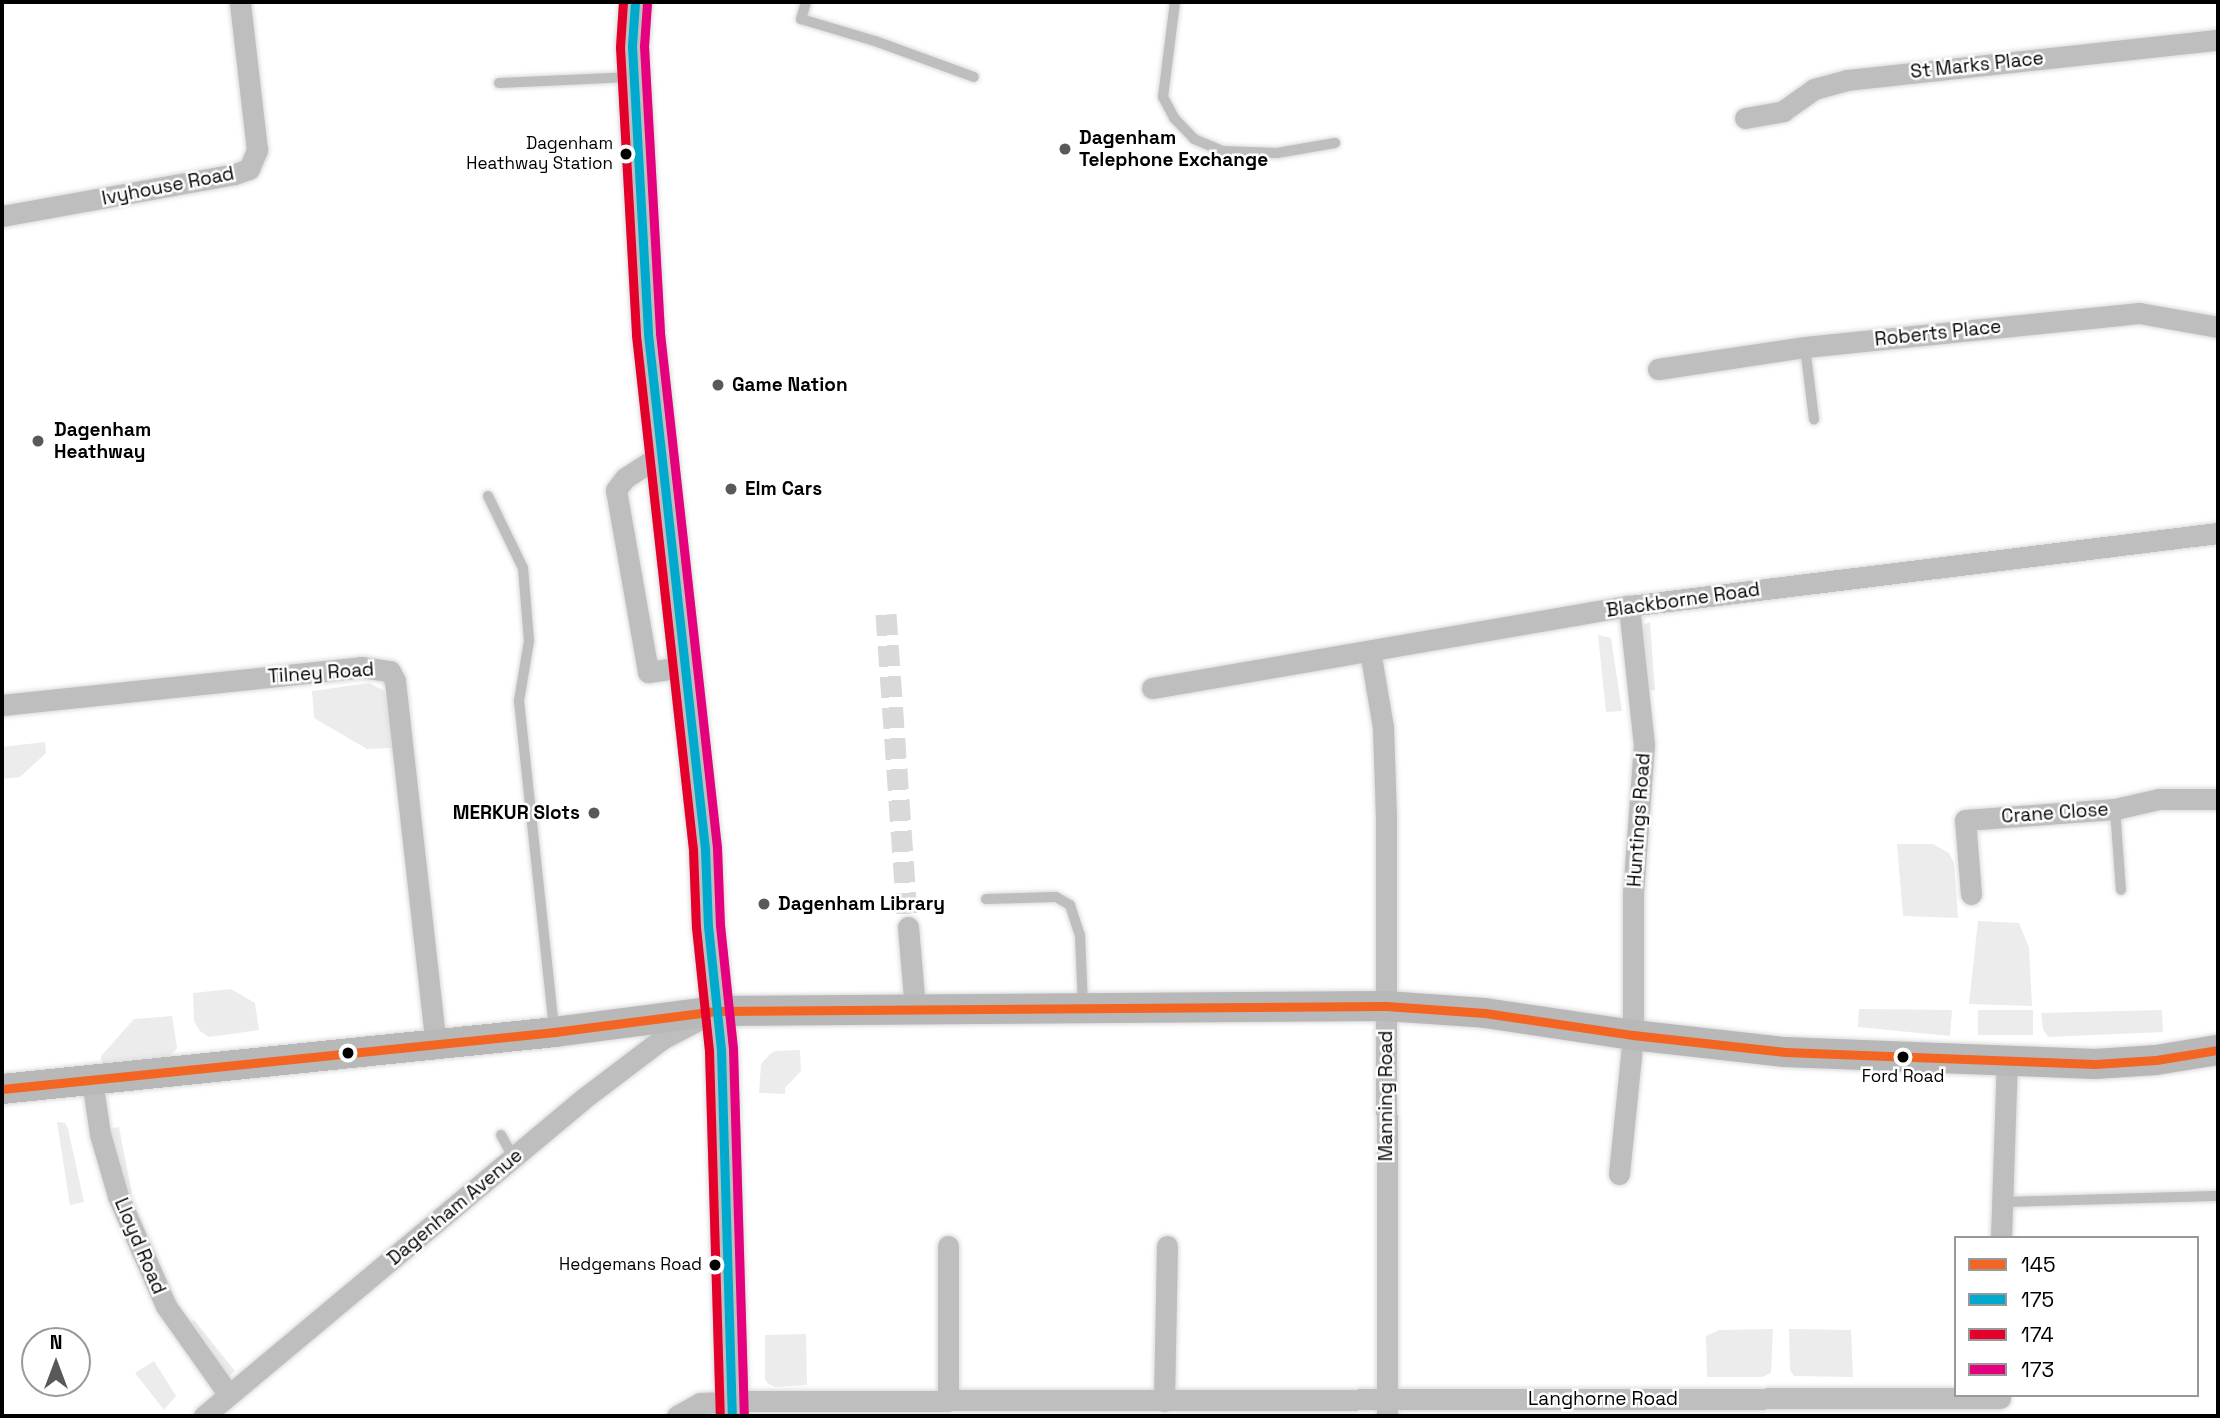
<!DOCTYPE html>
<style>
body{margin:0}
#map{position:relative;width:2220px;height:1418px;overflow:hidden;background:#fff;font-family:"Space Grotesk",sans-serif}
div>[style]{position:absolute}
.green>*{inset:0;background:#ececec;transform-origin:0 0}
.street-tunnel>*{height:21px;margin-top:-10.5px;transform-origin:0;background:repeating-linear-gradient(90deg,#d9d9d9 0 21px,transparent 0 31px)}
.roads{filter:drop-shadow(0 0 2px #dbdbdb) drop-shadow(0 0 2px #dbdbdb)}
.lane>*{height:10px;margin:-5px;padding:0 5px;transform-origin:5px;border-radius:5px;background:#bebebe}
.street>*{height:21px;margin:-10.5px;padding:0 10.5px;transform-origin:10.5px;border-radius:10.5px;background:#bebebe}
.secondary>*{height:30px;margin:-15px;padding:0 15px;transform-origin:15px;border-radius:15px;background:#b8b8b8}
.primary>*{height:33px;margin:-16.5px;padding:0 16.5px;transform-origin:16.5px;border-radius:16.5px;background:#bebebe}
.bus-1>*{height:9px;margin:-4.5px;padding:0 4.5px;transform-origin:4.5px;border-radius:4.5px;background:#f26522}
.bus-2>*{height:9px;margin:-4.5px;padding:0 4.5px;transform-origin:4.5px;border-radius:4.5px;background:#00a9ce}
.bus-3>*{height:9px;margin:-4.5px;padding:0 4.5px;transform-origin:4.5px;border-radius:4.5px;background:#e4002b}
.bus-4>*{height:9px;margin:-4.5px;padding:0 4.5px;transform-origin:4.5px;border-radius:4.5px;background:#e5007d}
.dots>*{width:19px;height:19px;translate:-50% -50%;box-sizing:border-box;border:4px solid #fff;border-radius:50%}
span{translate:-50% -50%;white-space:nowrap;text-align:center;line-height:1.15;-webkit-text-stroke:5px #fff;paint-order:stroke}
.bus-label{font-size:17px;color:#000}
.right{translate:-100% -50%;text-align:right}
.street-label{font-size:19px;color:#000}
.poi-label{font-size:19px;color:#000;font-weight:700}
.left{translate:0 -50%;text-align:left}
.frame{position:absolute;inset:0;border:4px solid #000;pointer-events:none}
.legend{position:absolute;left:1954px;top:1236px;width:245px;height:161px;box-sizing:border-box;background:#fff;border:2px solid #999;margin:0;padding:9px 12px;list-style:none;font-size:21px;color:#000}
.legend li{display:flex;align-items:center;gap:14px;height:35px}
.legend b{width:35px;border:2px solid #999}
.north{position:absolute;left:21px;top:1327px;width:70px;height:70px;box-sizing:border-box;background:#fff;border:2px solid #999;border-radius:50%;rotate:0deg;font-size:19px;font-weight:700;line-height:28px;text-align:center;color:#000}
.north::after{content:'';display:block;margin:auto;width:24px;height:32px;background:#595959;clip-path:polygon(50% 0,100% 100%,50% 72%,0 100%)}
</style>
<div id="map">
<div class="green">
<i style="clip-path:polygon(1650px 622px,1655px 690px,1642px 691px,1639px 627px)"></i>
<i style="clip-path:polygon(1598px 635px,1611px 638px,1622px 711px,1606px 712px)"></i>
<i style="clip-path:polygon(369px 683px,383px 690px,387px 697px,392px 748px,367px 749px,314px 718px,312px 691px)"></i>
<i style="clip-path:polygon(45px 742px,46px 753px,20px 777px,2px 779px,2px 747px)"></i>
<i style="clip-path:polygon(1897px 844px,1933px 844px,1949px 853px,1954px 863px,1958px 918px,1903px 916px)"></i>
<i style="clip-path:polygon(1978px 921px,2019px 923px,2029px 948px,2032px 1006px,1969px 1004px)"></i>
<i style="clip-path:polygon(231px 989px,255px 1003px,259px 1030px,209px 1037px,200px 1031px,194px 1021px,193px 993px)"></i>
<i style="clip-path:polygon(1859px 1009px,1952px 1010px,1950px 1036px,1858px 1027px)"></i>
<i style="left:2033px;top:1010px;width:25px;height:55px;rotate:90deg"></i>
<i style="clip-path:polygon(2162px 1010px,2163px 1032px,2048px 1037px,2043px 1029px,2041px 1013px)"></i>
<i style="clip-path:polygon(172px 1016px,177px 1048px,167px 1060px,102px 1066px,101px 1056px,134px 1019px)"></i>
<i style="clip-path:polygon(800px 1050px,801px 1071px,785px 1088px,785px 1094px,759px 1093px,761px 1064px,770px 1054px,775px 1051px)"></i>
<i style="clip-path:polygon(57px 1122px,65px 1123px,68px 1129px,84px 1202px,70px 1205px)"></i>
<i style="left:119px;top:1127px;width:68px;height:9px;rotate:79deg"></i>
<i style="clip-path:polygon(194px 1320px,235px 1371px,225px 1379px,178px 1325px)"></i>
<i style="clip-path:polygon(1773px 1329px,1771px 1373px,1762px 1377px,1707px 1377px,1706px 1336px,1719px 1330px)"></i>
<i style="clip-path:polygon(1789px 1329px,1851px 1330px,1853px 1377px,1794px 1376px,1790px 1370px)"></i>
<i style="clip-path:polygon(806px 1334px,807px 1385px,776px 1387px,768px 1384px,765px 1379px,765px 1335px)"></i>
<i style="clip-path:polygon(154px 1361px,176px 1396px,164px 1410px,135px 1373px)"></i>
</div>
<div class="street-tunnel">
<i style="left:886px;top:614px;width:314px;rotate:86deg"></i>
</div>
<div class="roads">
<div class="lane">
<i style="left:806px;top:2px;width:18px;rotate:106deg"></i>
<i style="left:801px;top:19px;width:77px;rotate:16.6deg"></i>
<i style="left:875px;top:41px;width:105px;rotate:20deg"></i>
<i style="left:1175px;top:2px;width:96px;rotate:97.2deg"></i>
<i style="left:1163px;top:97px;width:24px;rotate:62deg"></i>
<i style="left:1174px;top:118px;width:29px;rotate:46deg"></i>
<i style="left:1194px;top:139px;width:30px;rotate:23deg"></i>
<i style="left:1222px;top:151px;width:55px;rotate:2.1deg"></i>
<i style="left:1277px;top:153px;width:59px;rotate:-9.8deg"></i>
<i style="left:499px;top:83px;width:130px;rotate:-2.6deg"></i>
<i style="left:1805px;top:347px;width:73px;rotate:82.9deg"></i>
<i style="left:488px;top:496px;width:80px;rotate:64.1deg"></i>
<i style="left:523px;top:568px;width:73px;rotate:85.3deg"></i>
<i style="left:529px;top:641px;width:61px;rotate:99.5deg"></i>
<i style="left:519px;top:701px;width:329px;rotate:83.9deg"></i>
<i style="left:2115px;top:809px;width:81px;rotate:85.8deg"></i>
<i style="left:986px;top:899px;width:70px;rotate:-1.6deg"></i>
<i style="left:1056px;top:897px;width:16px;rotate:30deg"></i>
<i style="left:1070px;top:905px;width:32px;rotate:72deg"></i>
<i style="left:1080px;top:935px;width:71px;rotate:87.6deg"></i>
<i style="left:501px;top:1135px;width:26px;rotate:61deg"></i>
<i style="left:2001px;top:1202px;width:217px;rotate:-1.6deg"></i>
</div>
<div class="street">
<i style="left:1745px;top:118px;width:39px;rotate:-10deg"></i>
<i style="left:1783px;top:111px;width:38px;rotate:-35deg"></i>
<i style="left:1814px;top:89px;width:34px;rotate:-15deg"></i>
<i style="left:1847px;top:80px;width:373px;rotate:-6.2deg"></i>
<i style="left:2px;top:216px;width:237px;rotate:-10.2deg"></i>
<i style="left:235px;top:174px;width:15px;rotate:-20deg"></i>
<i style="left:249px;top:169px;width:21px;rotate:-67deg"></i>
<i style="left:257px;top:150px;width:149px;rotate:-96.6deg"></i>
<i style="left:1658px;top:369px;width:149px;rotate:-8.5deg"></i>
<i style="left:1805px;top:347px;width:336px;rotate:-5.8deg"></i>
<i style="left:2139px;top:313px;width:80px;rotate:10deg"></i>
<i style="left:659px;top:456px;width:40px;rotate:147.1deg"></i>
<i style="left:625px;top:478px;width:15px;rotate:127deg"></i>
<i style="left:616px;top:490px;width:185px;rotate:80deg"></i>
<i style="left:648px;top:672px;width:35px;rotate:-8deg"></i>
<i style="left:1370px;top:651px;width:77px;rotate:80.3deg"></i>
<i style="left:1383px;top:727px;width:92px;rotate:88.1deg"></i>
<i style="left:1386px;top:819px;width:597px;rotate:89.9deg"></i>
<i style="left:1152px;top:688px;width:484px;rotate:-9.8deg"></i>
<i style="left:1629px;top:606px;width:594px;rotate:-7.07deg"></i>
<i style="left:2px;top:705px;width:361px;rotate:-6deg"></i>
<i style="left:361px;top:667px;width:29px;rotate:8deg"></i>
<i style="left:390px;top:671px;width:11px;rotate:63deg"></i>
<i style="left:395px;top:681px;width:365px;rotate:83.6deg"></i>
<i style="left:1971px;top:894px;width:74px;rotate:-94.6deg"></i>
<i style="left:1965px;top:820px;width:150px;rotate:-4.2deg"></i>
<i style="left:2115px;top:809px;width:45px;rotate:-12.8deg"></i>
<i style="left:2159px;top:799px;width:59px"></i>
<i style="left:908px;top:927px;width:82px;rotate:85.1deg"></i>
<i style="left:92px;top:1080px;width:55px;rotate:81.6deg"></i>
<i style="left:100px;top:1134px;width:65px;rotate:73.8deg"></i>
<i style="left:118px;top:1196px;width:120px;rotate:66.4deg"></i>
<i style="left:166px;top:1306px;width:109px;rotate:54.7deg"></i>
<i style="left:1619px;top:1174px;width:140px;rotate:-84.2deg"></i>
<i style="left:1633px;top:1035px;width:141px;rotate:-90deg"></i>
<i style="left:1633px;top:894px;width:149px;rotate:-85.8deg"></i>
<i style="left:1644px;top:745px;width:140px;rotate:-96.2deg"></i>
<i style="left:2001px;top:1238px;width:178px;rotate:-88.1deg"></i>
<i style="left:948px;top:1246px;width:155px;rotate:90deg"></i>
<i style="left:1164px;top:1401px;width:155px;rotate:-88.9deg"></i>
<i style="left:204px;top:1416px;width:494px;rotate:-39.9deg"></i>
<i style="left:583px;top:1099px;width:99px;rotate:-37.2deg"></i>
<i style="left:662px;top:1039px;width:45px;rotate:-27.7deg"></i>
<i style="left:677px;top:1416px;width:26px;rotate:-29deg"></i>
<i style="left:700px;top:1403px;width:49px;rotate:-2.3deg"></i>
<i style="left:749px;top:1401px;width:1251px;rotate:-0.14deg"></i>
</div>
<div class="secondary">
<i style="left:2px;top:1089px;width:556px;rotate:-5.88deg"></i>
<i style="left:555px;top:1032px;width:162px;rotate:-7.4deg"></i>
<i style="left:716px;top:1011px;width:670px;rotate:-0.43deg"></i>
<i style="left:1386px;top:1006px;width:99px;rotate:4deg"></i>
<i style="left:1485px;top:1013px;width:150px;rotate:8.5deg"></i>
<i style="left:1633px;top:1035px;width:153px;rotate:6.4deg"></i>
<i style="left:1785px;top:1052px;width:310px;rotate:2.2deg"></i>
<i style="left:2095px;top:1064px;width:61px;rotate:-3.8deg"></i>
<i style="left:2156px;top:1060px;width:63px;rotate:-9.2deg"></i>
</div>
<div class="primary">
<i style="left:635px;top:2px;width:44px;rotate:93.9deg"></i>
<i style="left:632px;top:46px;width:288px;rotate:86.8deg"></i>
<i style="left:648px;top:334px;width:518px;rotate:83.68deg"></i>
<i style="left:705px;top:849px;width:77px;rotate:87.8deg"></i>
<i style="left:708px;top:926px;width:125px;rotate:84deg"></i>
<i style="left:721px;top:1050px;width:366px;rotate:88.3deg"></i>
</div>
</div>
<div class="bus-1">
<i style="left:2px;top:1089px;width:556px;rotate:-5.88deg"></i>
<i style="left:555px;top:1032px;width:162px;rotate:-7.4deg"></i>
<i style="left:716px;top:1011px;width:670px;rotate:-0.43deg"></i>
<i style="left:1386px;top:1006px;width:99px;rotate:4deg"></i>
<i style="left:1485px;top:1013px;width:150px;rotate:8.5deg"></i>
<i style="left:1633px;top:1035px;width:153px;rotate:6.4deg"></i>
<i style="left:1785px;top:1052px;width:310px;rotate:2.2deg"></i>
<i style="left:2095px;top:1064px;width:61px;rotate:-3.8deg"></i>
<i style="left:2156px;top:1060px;width:63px;rotate:-9.2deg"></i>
</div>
<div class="bus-2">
<i style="left:635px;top:2px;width:44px;rotate:93.9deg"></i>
<i style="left:632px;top:46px;width:288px;rotate:86.8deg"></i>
<i style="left:648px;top:334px;width:518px;rotate:83.68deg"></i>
<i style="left:705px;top:849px;width:77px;rotate:87.8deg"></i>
<i style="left:708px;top:926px;width:125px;rotate:84deg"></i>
<i style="left:721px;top:1050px;width:366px;rotate:88.3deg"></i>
</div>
<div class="bus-3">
<i style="left:623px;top:2px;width:45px;rotate:93.8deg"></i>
<i style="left:620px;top:47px;width:288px;rotate:86.8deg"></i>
<i style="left:636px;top:335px;width:518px;rotate:83.68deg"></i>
<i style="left:693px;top:850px;width:77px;rotate:87.8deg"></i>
<i style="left:696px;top:927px;width:125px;rotate:84deg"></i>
<i style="left:709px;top:1051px;width:365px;rotate:88.3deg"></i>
</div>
<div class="bus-4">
<i style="left:647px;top:3px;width:43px;rotate:94deg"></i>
<i style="left:644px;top:46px;width:287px;rotate:86.8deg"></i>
<i style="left:660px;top:333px;width:518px;rotate:83.68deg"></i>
<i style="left:717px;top:848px;width:77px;rotate:87.8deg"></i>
<i style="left:720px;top:925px;width:125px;rotate:84deg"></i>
<i style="left:733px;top:1049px;width:367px;rotate:88.3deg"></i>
</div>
<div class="dots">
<i style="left:1065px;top:149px;background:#595959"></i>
<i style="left:626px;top:154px;background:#000"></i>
<i style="left:718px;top:385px;background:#595959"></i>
<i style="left:38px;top:441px;background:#595959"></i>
<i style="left:731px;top:489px;background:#595959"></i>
<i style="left:594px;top:813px;background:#595959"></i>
<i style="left:764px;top:904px;background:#595959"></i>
<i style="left:348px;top:1053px;background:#000"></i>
<i style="left:1903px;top:1057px;background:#000"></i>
<i style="left:715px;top:1265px;background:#000"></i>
</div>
<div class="bus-label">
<span class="right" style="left:613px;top:154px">Dagenham<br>Heathway Station</span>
<span style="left:1903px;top:1077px">Ford Road</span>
<span class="right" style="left:702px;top:1265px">Hedgemans Road</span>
</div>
<div class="street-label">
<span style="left:1977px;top:65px;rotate:-6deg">St Marks Place</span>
<span style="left:168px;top:186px;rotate:-11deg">Ivyhouse Road</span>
<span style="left:1938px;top:333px;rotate:-6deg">Roberts Place</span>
<span style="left:1683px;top:600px;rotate:-8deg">Blackborne Road</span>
<span style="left:321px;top:673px;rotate:-4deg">Tilney Road</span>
<span style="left:2055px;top:813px;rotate:-4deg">Crane Close</span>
<span style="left:1639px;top:820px;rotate:-86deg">Huntings Road</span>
<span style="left:1386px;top:1096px;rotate:-90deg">Manning Road</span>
<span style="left:455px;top:1207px;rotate:-40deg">Dagenham Avenue</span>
<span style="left:140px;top:1246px;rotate:67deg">Lloyd Road</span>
<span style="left:1603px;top:1399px">Langhorne Road</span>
</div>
<div class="poi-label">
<span class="left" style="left:1079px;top:149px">Dagenham<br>Telephone Exchange</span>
<span class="left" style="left:732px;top:385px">Game Nation</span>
<span class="left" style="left:54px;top:441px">Dagenham<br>Heathway</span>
<span class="left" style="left:745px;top:489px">Elm Cars</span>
<span class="right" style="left:580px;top:813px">MERKUR Slots</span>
<span class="left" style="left:778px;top:904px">Dagenham Library</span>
</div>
<div class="frame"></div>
<ul class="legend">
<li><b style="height:9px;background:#f26522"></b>145</li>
<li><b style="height:9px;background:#00a9ce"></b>175</li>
<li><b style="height:9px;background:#e4002b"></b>174</li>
<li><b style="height:9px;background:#e5007d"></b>173</li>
</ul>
<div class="north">N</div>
</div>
